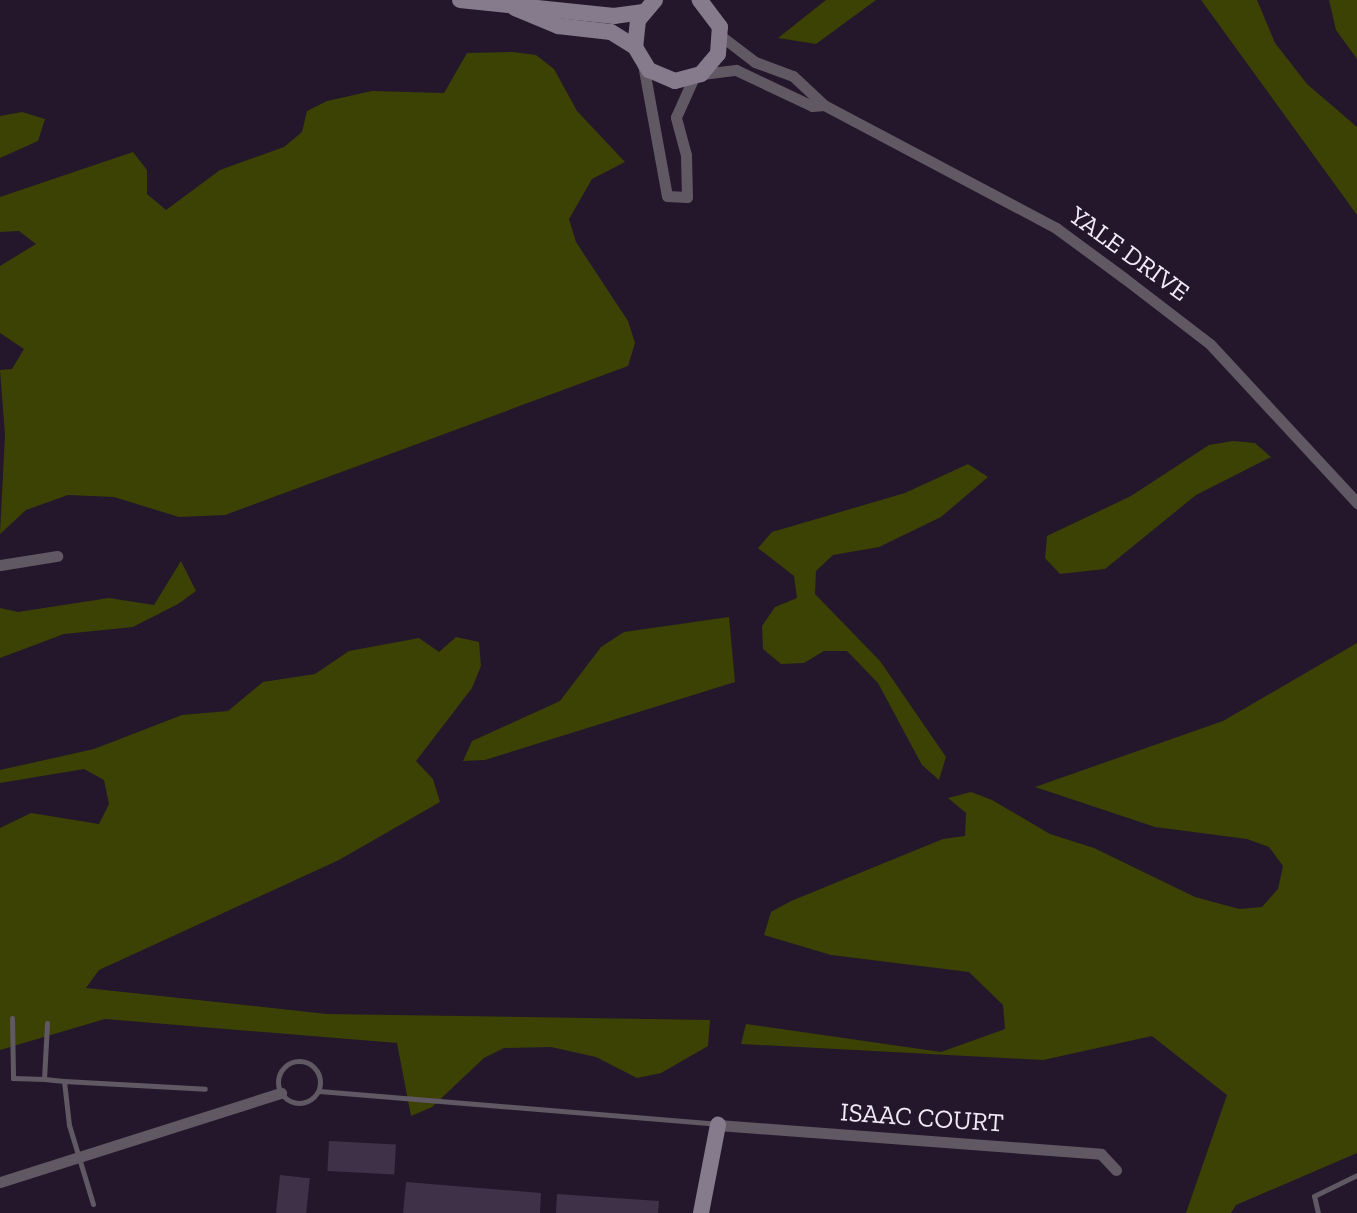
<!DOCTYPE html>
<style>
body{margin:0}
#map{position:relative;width:1357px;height:1213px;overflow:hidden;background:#24172b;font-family:"Zilla Slab",serif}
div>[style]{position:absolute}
.green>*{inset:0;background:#3b4203}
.building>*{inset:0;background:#3f3147;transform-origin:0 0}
.lane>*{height:5px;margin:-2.5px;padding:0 2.5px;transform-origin:2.5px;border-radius:2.5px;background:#605964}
.lane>.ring{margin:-2.5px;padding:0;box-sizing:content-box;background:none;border:5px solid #605964;border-radius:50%}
.street>*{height:11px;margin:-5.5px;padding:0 5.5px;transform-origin:5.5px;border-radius:5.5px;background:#605964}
.secondary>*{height:16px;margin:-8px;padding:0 8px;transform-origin:8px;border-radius:8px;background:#867b8c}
span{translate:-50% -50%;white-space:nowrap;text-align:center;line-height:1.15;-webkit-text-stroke:7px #24172b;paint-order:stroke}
.street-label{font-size:26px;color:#f1e9f6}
</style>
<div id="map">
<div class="green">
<i style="clip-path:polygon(826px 0,876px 0,816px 44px,778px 38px)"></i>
<i style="clip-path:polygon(1201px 0,1257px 0,1275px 43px,1307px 84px,1357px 127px,1357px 215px)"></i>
<i style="clip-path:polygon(1329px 0,1357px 0,1357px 59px,1336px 30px)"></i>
<i style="clip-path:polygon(513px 52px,536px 55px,554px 69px,577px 111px,625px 162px,592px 179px,569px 219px,576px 242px,628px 321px,635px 343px,628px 366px,225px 515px,179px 517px,114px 497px,68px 495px,26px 510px,0 534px,5px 435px,0 370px,12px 369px,24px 349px,0 333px,0 266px,36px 244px,19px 231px,0 232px,0 197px,133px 152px,147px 170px,147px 194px,166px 210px,220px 170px,284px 147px,302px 132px,307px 111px,327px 101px,372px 91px,444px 93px,467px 53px)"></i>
<i style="clip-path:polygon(22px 112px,45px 119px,38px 141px,0 158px,0 116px)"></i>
<i style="clip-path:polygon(1233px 441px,1255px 443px,1271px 457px,1196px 495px,1105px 569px,1060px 574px,1045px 558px,1047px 536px,1131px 496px,1209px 445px)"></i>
<i style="clip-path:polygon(968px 464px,988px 477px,941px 517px,879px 547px,833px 555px,816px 571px,815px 594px,880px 661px,946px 757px,939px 780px,922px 765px,878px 683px,847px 651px,824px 651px,804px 663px,781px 664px,763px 649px,762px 626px,775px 607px,797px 598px,794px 576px,758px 548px,772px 532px,905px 493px)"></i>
<i style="clip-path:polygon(181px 561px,196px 591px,178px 604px,133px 627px,64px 634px,0 658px,0 608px,18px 612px,109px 598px,154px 605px)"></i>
<i style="clip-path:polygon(729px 617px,735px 682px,485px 760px,463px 761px,472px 741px,560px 701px,601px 647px,624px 632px)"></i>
<i style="clip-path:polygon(456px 637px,479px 642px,481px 666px,472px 688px,416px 761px,433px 779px,440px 802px,339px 860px,99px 970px,86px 988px,327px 1014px,710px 1020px,708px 1046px,661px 1073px,637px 1078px,596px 1057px,551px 1047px,504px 1048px,484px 1058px,432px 1107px,411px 1116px,397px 1043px,105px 1019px,0 1050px,0 828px,31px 813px,99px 824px,109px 804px,104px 780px,84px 769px,0 783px,0 770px,94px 749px,182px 715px,228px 711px,263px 682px,315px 674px,349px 651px,419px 638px,439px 652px)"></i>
<i style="clip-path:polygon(1357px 643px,1357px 1153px,1236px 1205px,1231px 1213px,1186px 1213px,1227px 1095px,1152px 1036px,1043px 1060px,741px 1044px,746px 1024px,941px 1052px,1005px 1029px,1003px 1005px,969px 972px,831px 955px,764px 935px,771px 912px,791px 901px,943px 839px,965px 836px,966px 813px,948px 798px,971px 792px,992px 800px,1050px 834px,1094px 848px,1195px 897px,1239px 909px,1262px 907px,1278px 889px,1283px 866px,1269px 847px,1247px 839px,1155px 827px,1035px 787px,1223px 721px)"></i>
</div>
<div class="building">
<i style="left:329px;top:1141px;width:67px;height:30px;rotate:3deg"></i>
<i style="left:280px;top:1175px;width:30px;height:38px;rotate:6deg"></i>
<i style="clip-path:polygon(406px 1182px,541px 1193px,540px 1213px,403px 1213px)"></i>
<i style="clip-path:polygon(557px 1194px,659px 1201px,658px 1213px,556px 1213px)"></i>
</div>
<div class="lane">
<i style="left:12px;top:1018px;width:60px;rotate:89deg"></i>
<i style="left:13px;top:1078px;width:31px;rotate:2deg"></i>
<i style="left:44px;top:1079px;width:56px;rotate:-86.9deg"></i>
<i class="ring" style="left:278px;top:1061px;width:37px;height:37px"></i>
<i style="left:44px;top:1079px;width:20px;rotate:6deg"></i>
<i style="left:319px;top:1091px;width:399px;rotate:4.7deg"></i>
<i style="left:93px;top:1204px;width:83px;rotate:-106.9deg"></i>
<i style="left:69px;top:1125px;width:44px;rotate:-96.5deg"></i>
<i style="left:64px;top:1081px;width:141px;rotate:3.2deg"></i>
<i style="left:1318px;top:1213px;width:17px;rotate:-103deg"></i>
<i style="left:1314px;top:1196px;width:48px;rotate:-26deg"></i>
</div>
<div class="street">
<i style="left:721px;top:36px;width:43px;rotate:37.4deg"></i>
<i style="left:755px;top:62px;width:40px;rotate:20.2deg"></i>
<i style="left:793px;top:76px;width:42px;rotate:43.1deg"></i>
<i style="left:824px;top:105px;width:263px;rotate:27.9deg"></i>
<i style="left:1056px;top:228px;width:84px;rotate:36.3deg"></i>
<i style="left:1124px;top:278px;width:108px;rotate:37.5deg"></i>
<i style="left:1210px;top:344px;width:217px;rotate:47.2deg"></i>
<i style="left:643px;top:64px;width:134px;rotate:79.7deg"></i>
<i style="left:667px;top:196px;width:20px;rotate:3deg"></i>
<i style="left:687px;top:197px;width:42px;rotate:-91.4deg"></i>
<i style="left:686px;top:155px;width:39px;rotate:-105deg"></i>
<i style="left:676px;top:117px;width:42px;rotate:-65.9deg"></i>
<i style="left:702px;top:74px;width:34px;rotate:-7deg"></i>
<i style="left:736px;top:70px;width:84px;rotate:25.3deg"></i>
<i style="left:812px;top:106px;width:12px;rotate:-5deg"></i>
<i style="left:0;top:565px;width:58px;rotate:-9deg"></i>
<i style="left:718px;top:1125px;width:384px;rotate:4.3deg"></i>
<i style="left:1101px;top:1154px;width:22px;rotate:47deg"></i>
<i style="left:0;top:1182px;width:295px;rotate:-17.6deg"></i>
</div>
<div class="secondary">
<i style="left:460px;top:0;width:155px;rotate:5.9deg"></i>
<i style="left:614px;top:16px;width:28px;rotate:-8deg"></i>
<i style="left:655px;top:0;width:26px;rotate:130deg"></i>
<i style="left:638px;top:20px;width:27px;rotate:96deg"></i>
<i style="left:635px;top:47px;width:27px;rotate:59deg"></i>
<i style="left:649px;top:70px;width:28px;rotate:23deg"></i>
<i style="left:675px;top:81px;width:27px;rotate:-15deg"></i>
<i style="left:701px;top:74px;width:26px;rotate:-50deg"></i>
<i style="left:718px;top:54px;width:27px;rotate:-86deg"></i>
<i style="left:720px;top:27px;width:34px;rotate:-127deg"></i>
<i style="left:515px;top:8px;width:47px;rotate:22.7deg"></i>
<i style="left:558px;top:26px;width:53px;rotate:6.5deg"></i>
<i style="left:611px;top:32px;width:28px;rotate:32deg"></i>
<i style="left:701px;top:1213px;width:90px;rotate:-79.1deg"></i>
</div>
<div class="street-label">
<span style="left:1129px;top:254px;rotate:36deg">YALE DRIVE</span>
<span style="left:922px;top:1118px;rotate:4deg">ISAAC COURT</span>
</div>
</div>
